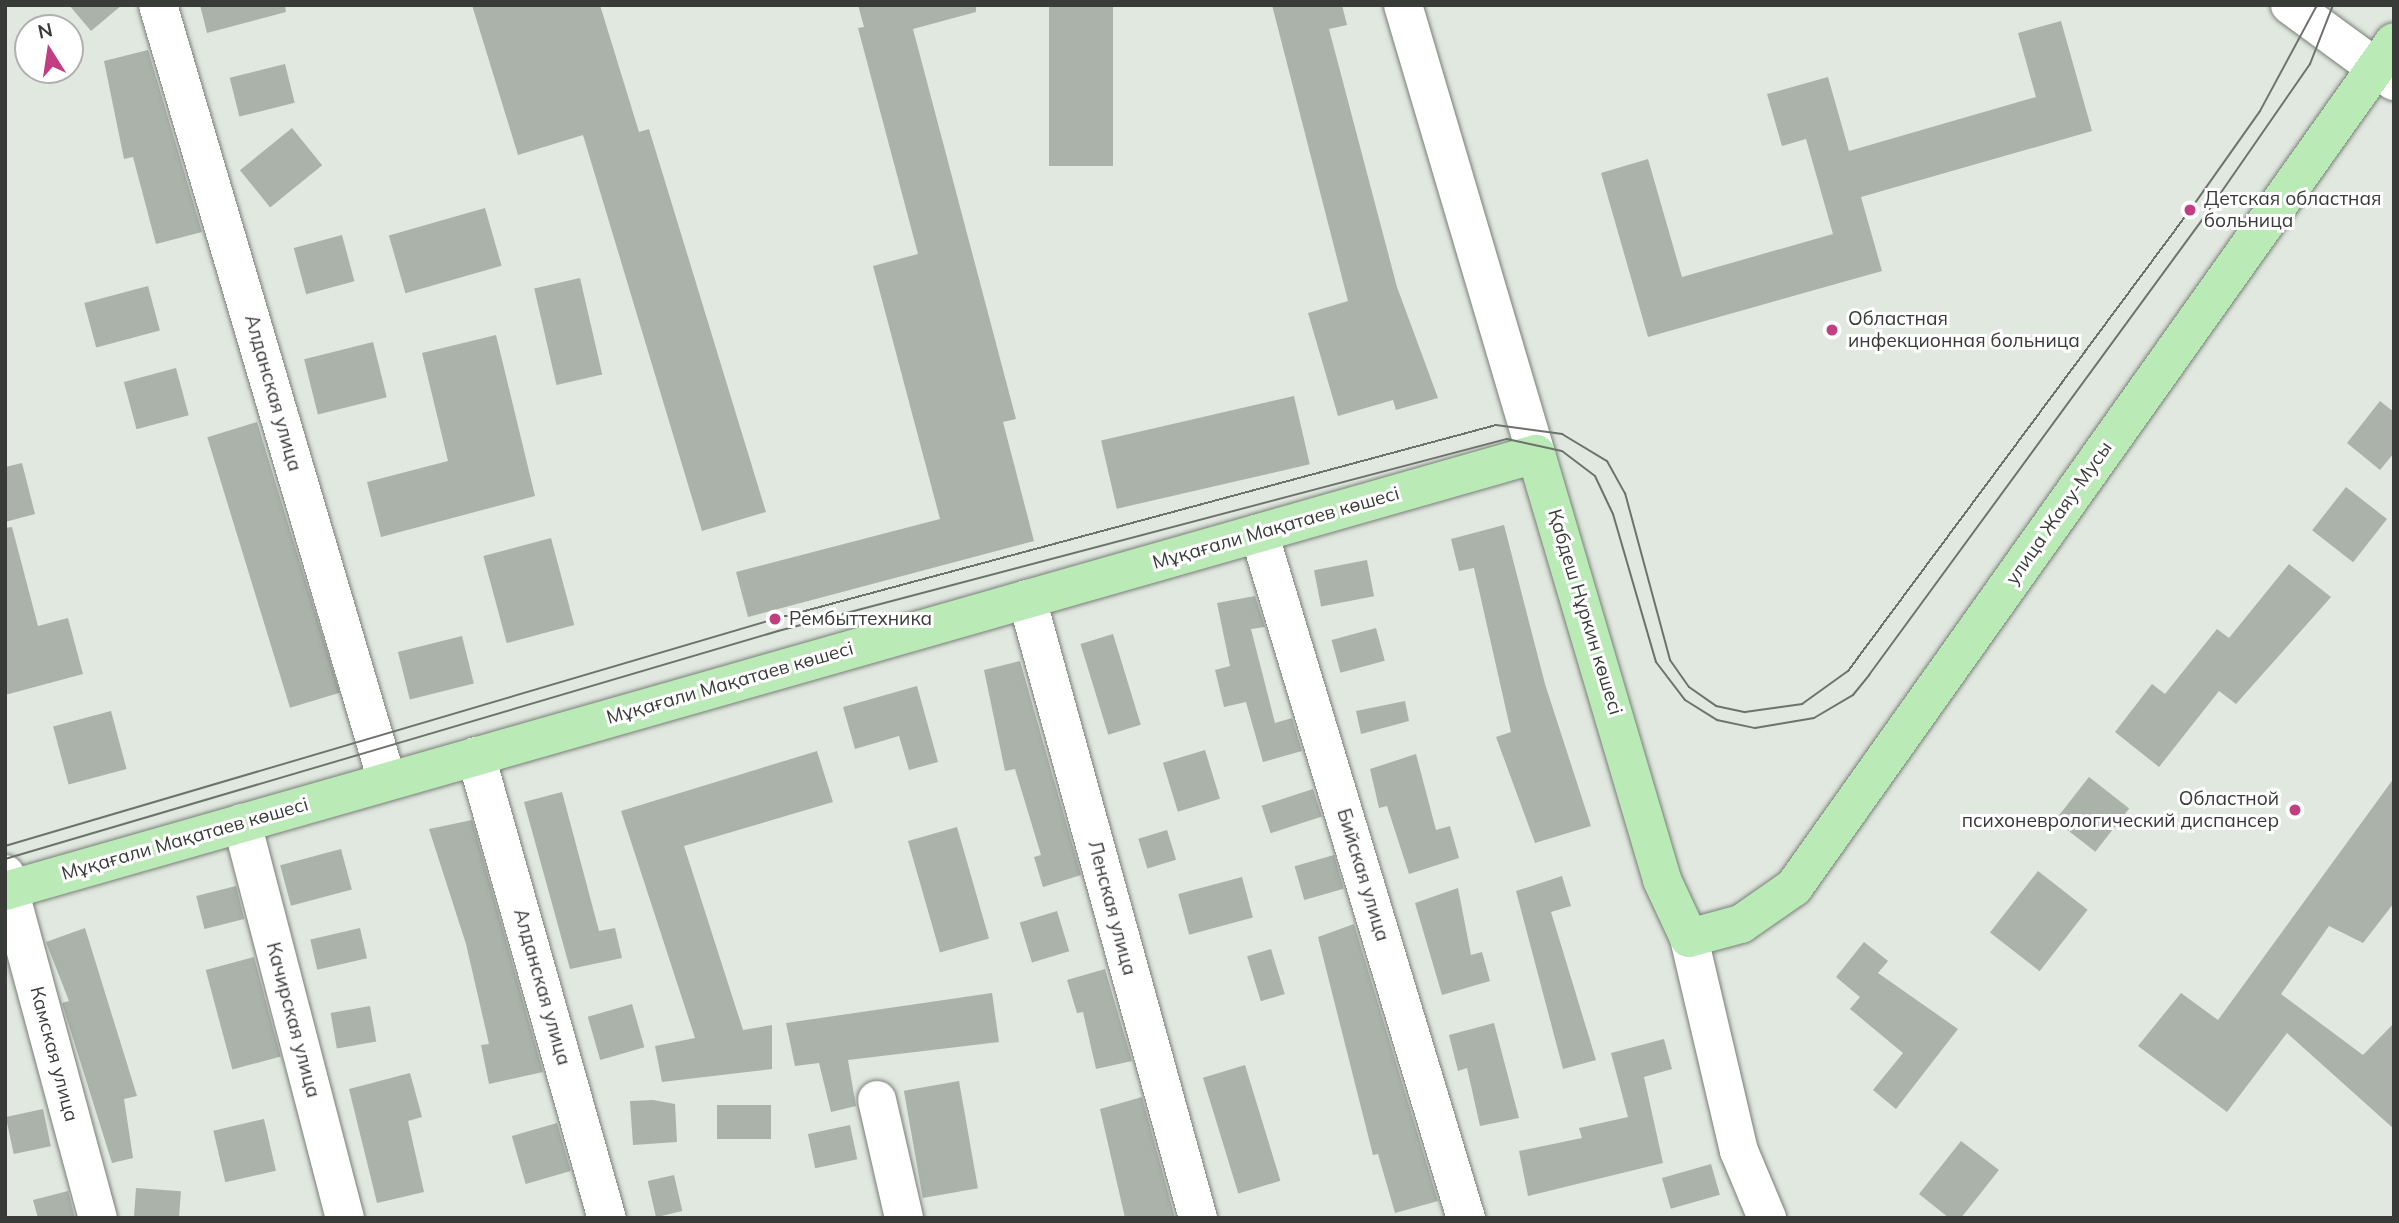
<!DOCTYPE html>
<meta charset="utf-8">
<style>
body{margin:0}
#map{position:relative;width:2399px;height:1223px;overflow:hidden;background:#e1e8e0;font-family:Mulish,sans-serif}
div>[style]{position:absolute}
.building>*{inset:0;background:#abb2aa;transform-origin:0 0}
.roads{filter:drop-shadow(0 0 2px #787f77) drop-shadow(0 0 2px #787f77)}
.minor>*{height:38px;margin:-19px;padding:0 19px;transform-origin:19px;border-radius:19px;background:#fff}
.major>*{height:38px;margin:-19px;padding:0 19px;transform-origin:19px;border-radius:19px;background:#baebb6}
.tram>*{height:2px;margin:-1px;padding:0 1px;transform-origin:1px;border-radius:1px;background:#6e726d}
.dots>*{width:19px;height:19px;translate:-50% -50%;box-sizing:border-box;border:4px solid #fff;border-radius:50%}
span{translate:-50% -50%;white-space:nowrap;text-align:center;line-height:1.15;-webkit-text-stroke:6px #fff;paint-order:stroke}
.poi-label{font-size:19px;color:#383b37}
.left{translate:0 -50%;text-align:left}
.right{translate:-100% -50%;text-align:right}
.street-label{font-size:19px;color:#383b37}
.frame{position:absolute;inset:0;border:7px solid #383b37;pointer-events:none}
.north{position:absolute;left:14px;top:14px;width:70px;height:70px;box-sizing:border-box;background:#fff;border:2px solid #afb1af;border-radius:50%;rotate:348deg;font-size:19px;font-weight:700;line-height:28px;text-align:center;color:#383b37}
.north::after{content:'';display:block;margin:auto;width:24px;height:32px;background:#c23d82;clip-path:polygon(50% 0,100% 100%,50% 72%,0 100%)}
</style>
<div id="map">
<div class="building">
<i style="clip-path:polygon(69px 5px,122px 5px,91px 31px)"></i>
<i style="clip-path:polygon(200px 5px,285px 5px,286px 12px,207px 33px)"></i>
<i style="clip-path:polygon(472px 5px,600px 5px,639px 132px,649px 129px,766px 512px,702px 531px,583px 135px,518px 155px)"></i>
<i style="clip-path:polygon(858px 5px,976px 5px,976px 12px,913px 29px,1016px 419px,1003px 422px,1034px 541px,748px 617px,736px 572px,940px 519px,873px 266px,918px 254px,858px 28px,864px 27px)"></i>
<i style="left:1049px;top:5px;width:64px;height:161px"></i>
<i style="clip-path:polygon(1272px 5px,1342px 5px,1347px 25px,1329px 29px,1397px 287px,1438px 398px,1396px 410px,1393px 400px,1338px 416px,1308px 313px,1348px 301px)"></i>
<i style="clip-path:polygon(2061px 21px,2092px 131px,1861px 197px,1882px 271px,1648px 337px,1601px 173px,1648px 159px,1682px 277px,1833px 234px,1806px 139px,1782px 146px,1767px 94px,1828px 77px,1849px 151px,2036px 97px,2018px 33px)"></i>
<i style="clip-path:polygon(148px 50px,202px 232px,156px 244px,133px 157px,124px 159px,104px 61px)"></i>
<i style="left:285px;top:64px;width:40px;height:57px;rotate:76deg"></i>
<i style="left:292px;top:128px;width:48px;height:67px;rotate:51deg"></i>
<i style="left:485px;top:208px;width:60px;height:100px;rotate:74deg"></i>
<i style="left:342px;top:235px;width:48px;height:50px;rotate:75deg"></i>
<i style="left:580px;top:278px;width:99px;height:47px;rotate:77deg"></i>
<i style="left:148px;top:286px;width:46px;height:66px;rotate:75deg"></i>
<i style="clip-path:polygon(496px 335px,535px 496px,381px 537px,367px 482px,448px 461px,422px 353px)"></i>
<i style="left:373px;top:342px;width:57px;height:71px;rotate:76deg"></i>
<i style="left:176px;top:368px;width:49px;height:54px;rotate:75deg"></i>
<i style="left:1294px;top:396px;width:70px;height:198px;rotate:77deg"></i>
<i style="clip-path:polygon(2380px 401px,2394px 412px,2394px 453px,2380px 470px,2347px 443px)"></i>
<i style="left:257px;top:422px;width:283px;height:52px;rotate:73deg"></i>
<i style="clip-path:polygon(22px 463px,35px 514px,5px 522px,5px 467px)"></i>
<i style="left:2346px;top:487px;width:52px;height:55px;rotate:38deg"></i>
<i style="clip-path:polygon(1504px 525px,1545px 684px,1591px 826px,1535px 843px,1496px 737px,1511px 732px,1474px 568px,1459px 571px,1451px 539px)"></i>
<i style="clip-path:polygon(12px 527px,38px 626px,68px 618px,83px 674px,5px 695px,5px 528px)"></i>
<i style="left:551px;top:538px;width:90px;height:70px;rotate:75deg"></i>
<i style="left:1367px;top:560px;width:37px;height:54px;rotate:79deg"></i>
<i style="clip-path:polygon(2289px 564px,2331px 597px,2236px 704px,2219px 691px,2159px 767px,2115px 732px,2152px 684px,2165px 694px,2217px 629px,2229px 638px)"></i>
<i style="clip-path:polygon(1255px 596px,1265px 627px,1251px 629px,1275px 723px,1292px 718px,1302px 751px,1263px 762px,1246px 702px,1224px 707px,1215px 670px,1230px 666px,1217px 603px)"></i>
<i style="left:1376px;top:628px;width:34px;height:46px;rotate:75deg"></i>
<i style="left:1113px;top:634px;width:95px;height:34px;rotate:73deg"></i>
<i style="left:462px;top:636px;width:49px;height:66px;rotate:76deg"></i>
<i style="clip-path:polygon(1020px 661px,1081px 875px,1043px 887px,1034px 857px,1041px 855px,1015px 769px,1005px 771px,984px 670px)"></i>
<i style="clip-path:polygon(917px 686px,938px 762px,909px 770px,899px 736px,855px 749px,843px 707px)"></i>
<i style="clip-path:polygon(1405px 701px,1409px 721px,1361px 734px,1356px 711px)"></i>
<i style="left:111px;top:711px;width:60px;height:60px;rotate:75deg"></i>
<i style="left:1205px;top:750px;width:51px;height:44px;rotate:73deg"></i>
<i style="clip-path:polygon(817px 751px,833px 802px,684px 846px,743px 1030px,772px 1025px,772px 1069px,662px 1082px,655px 1046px,695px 1038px,621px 811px)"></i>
<i style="clip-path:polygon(1416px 754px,1436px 830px,1450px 826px,1459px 858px,1409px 874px,1387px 806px,1379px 808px,1370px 769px)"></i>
<i style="left:2089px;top:777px;width:51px;height:55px;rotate:38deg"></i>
<i style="clip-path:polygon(2394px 778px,2394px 903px,2363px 943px,2329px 926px,2281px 994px,2363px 1055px,2394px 1023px,2394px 1129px,2287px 1033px,2227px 1112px,2138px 1046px,2181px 993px,2218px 1020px)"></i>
<i style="left:1313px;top:789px;width:29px;height:54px;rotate:72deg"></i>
<i style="clip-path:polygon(562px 792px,599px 931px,615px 928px,622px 958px,570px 969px,524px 802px)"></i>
<i style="clip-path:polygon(472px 820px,543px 1072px,489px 1084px,481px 1045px,489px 1044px,466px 944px,429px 829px)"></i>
<i style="left:957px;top:827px;width:116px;height:51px;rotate:74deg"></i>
<i style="left:1167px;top:830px;width:31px;height:30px;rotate:73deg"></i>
<i style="left:341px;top:849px;width:42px;height:63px;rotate:75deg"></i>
<i style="left:1334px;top:855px;width:35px;height:41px;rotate:74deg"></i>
<i style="left:2038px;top:871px;width:63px;height:78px;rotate:38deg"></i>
<i style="clip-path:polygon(1562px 876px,1571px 906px,1551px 912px,1596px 1060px,1563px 1069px,1516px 891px)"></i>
<i style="left:1242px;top:877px;width:42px;height:66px;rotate:75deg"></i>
<i style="left:236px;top:886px;width:34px;height:41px;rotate:76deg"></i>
<i style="clip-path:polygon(1458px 888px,1471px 955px,1482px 952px,1490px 981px,1442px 995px,1415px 903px)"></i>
<i style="left:1057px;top:911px;width:42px;height:39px;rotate:73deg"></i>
<i style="clip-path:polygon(1354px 924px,1438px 1201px,1395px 1213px,1378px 1154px,1373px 1155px,1318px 937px)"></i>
<i style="clip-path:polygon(85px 928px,137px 1096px,124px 1099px,133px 1158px,112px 1163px,62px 1003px,69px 1001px,46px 942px)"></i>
<i style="left:360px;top:928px;width:31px;height:51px;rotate:77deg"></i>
<i style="clip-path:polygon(1864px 942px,1888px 961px,1878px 973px,1958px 1029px,1896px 1109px,1873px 1090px,1903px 1053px,1850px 1009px,1860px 997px,1836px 977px)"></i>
<i style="left:1271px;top:949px;width:47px;height:25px;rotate:73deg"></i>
<i style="left:254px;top:957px;width:103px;height:50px;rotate:75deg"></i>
<i style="clip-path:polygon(1105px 969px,1132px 1061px,1096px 1069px,1083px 1012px,1077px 1013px,1067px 980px)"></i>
<i style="clip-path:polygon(992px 993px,999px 1042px,848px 1060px,856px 1106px,831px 1112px,819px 1063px,795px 1066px,786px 1023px)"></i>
<i style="left:632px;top:1004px;width:45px;height:46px;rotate:74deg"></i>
<i style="left:370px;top:1006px;width:36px;height:40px;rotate:80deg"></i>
<i style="clip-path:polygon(1494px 1023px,1519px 1118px,1480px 1126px,1467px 1068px,1458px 1071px,1449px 1035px)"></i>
<i style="clip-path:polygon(1664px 1039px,1672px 1069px,1644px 1077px,1663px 1163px,1528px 1196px,1519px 1151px,1582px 1138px,1579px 1128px,1628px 1117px,1611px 1053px)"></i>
<i style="left:1245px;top:1065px;width:121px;height:44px;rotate:73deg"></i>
<i style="clip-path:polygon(410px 1073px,422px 1117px,408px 1121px,424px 1192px,377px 1203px,349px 1089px)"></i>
<i style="left:959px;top:1081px;width:109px;height:56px;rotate:80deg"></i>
<i style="clip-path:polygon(1142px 1097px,1175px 1218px,1125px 1218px,1100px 1109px)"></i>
<i style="clip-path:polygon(653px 1100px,675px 1104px,677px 1142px,633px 1145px,630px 1101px)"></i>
<i style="left:717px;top:1105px;width:54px;height:34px"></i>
<i style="left:43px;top:1109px;width:38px;height:38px;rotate:78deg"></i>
<i style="left:264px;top:1119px;width:53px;height:52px;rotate:77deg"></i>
<i style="left:557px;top:1123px;width:50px;height:47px;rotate:74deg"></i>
<i style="left:850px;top:1125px;width:35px;height:43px;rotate:78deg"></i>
<i style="clip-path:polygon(1961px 1141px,1999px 1170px,1961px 1218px,1949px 1218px,1919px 1194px)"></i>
<i style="left:1711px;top:1164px;width:32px;height:51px;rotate:74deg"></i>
<i style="left:674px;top:1175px;width:37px;height:27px;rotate:77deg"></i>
<i style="left:136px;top:1188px;width:45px;height:30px;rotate:4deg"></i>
<i style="clip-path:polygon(68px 1191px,75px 1218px,38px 1218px,33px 1200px)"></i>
</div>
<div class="roads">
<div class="minor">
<i style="left:158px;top:5px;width:809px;rotate:73.56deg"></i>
<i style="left:1403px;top:5px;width:468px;rotate:73.5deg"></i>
<i style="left:2290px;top:5px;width:129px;rotate:36.2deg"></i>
<i style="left:1259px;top:533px;width:716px;rotate:73.19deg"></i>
<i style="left:1027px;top:599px;width:642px;rotate:74.56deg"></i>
<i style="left:476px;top:756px;width:480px;rotate:74.2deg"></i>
<i style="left:242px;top:823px;width:408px;rotate:75.4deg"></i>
<i style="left:5px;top:874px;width:356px;rotate:74.9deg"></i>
<i style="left:1689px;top:938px;width:219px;rotate:76.8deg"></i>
<i style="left:1739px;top:1151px;width:73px;rotate:67.3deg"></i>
<i style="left:877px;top:1100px;width:121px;rotate:77.1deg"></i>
</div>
<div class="major">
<i style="left:5px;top:891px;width:1592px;rotate:-15.93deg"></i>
<i style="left:1536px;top:454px;width:444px;rotate:73.5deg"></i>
<i style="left:1662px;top:880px;width:64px;rotate:65deg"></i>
<i style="left:1689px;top:938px;width:54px;rotate:-15.1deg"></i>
<i style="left:1741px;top:924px;width:65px;rotate:-34.9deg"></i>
<i style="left:1794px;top:887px;width:1036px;rotate:-54.62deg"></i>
</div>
</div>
<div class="tram">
<i style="left:5px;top:846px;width:803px;rotate:-16.43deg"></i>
<i style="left:775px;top:619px;width:747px;rotate:-15.06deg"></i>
<i style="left:1496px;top:425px;width:67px;rotate:7.8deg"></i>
<i style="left:1562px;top:434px;width:52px;rotate:31deg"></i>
<i style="left:1607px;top:461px;width:37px;rotate:61deg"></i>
<i style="left:1625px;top:493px;width:173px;rotate:74.9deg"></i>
<i style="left:1670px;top:660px;width:33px;rotate:55deg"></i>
<i style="left:1689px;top:687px;width:33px;rotate:35deg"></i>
<i style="left:1716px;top:706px;width:30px;rotate:12deg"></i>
<i style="left:1745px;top:712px;width:58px;rotate:-8deg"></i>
<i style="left:1802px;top:704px;width:57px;rotate:-35.7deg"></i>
<i style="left:1848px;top:671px;width:574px;rotate:-53.43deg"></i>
<i style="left:2190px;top:210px;width:121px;rotate:-54.7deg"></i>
<i style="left:2260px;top:111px;width:120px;rotate:-61.7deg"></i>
<i style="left:5px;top:859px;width:806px;rotate:-16.43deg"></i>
<i style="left:778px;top:631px;width:754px;rotate:-14.76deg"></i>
<i style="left:1507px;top:439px;width:56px;rotate:12.3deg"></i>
<i style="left:1562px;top:451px;width:41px;rotate:37.1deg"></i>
<i style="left:1595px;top:476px;width:42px;rotate:64.7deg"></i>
<i style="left:1613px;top:514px;width:154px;rotate:73.8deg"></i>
<i style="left:1656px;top:662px;width:48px;rotate:52.7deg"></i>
<i style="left:1685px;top:700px;width:38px;rotate:32deg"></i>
<i style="left:1717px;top:720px;width:39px;rotate:12deg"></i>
<i style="left:1755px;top:728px;width:60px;rotate:-9.6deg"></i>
<i style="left:1814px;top:718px;width:45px;rotate:-30.5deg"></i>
<i style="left:1853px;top:695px;width:26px;rotate:-51deg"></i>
<i style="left:1869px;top:675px;width:564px;rotate:-53.8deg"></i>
<i style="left:2202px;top:220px;width:190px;rotate:-55.3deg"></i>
<i style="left:2310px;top:64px;width:63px;rotate:-68.7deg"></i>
</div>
<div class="dots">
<i style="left:2190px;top:210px;background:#c23d82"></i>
<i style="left:1832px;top:330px;background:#c23d82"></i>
<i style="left:775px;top:619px;background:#c23d82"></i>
<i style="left:2295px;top:810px;background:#c23d82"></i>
</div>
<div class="poi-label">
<span class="left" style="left:2204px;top:210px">Детская областная<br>больница</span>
<span class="left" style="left:1848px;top:330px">Областная<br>инфекционная больница</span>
<span class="left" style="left:789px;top:619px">Рембыттехника</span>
<span class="right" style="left:2279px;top:810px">Областной<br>психоневрологический диспансер</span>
</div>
<div class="street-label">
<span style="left:273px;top:393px;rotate:74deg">Алданская улица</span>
<span style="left:2059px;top:513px;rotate:-55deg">улица Жаяу-Мусы</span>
<span style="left:1276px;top:528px;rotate:-16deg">Мұқағали Мақатаев көшесі</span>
<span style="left:1585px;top:612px;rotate:73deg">Қабдеш Нұркин көшесі</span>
<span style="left:730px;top:683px;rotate:-16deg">Мұқағали Мақатаев көшесі</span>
<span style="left:185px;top:839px;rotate:-16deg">Мұқағали Мақатаев көшесі</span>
<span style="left:1363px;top:875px;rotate:73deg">Бийская улица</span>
<span style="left:1112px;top:908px;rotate:75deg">Ленская улица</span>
<span style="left:542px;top:987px;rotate:74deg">Алданская улица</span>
<span style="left:293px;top:1020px;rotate:75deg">Качирская улица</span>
<span style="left:54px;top:1054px;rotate:75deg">Камская улица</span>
</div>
<div class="frame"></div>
<div class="north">N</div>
</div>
